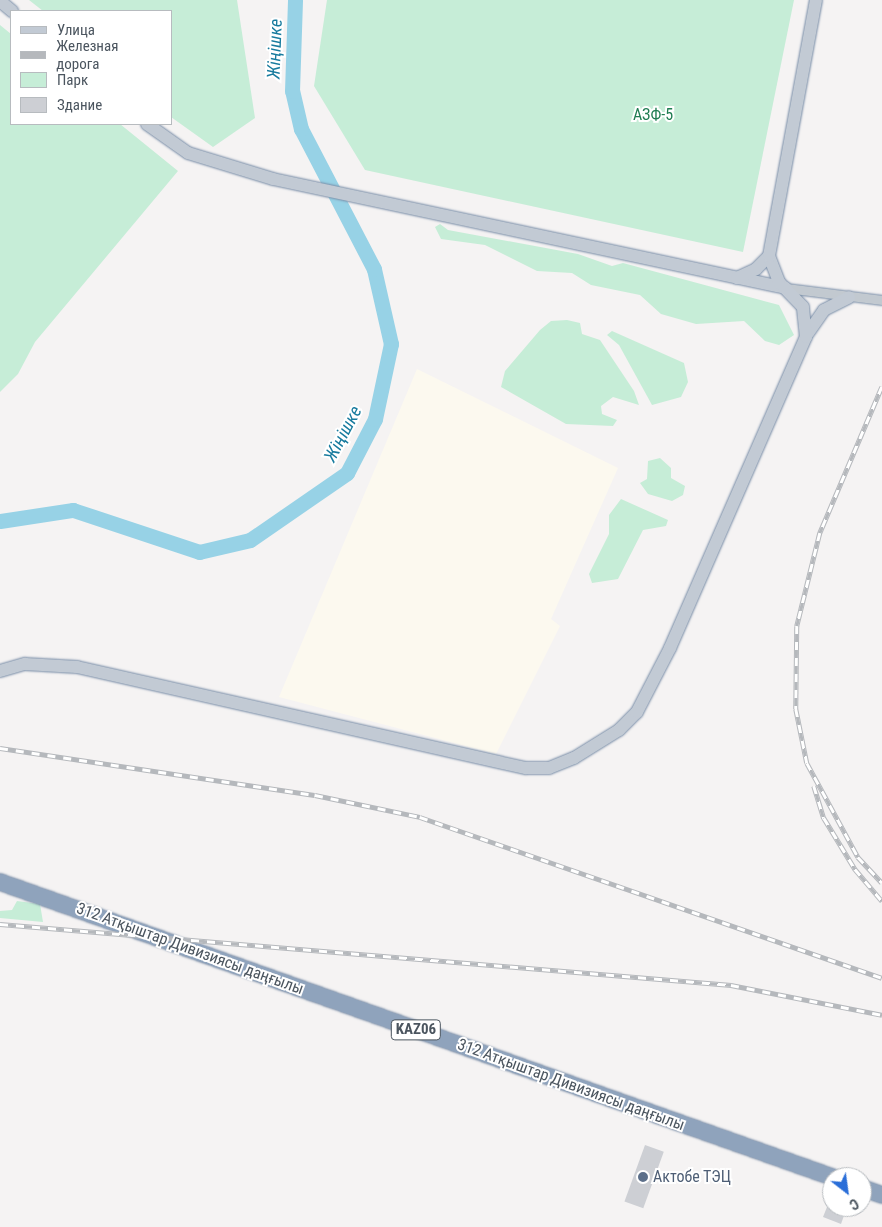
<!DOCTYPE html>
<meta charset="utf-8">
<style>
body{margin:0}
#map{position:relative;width:882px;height:1227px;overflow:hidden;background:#f5f3f3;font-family:"Roboto Condensed",sans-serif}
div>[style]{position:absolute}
.commercial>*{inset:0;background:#fcf9ef}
.green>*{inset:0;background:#c6edd7}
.river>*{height:15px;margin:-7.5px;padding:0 7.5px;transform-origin:7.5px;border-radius:7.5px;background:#97d2e6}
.building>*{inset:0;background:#cdcfd4;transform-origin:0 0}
.roads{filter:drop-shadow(0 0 1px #7a8ea8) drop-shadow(0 0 1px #7a8ea8)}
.street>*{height:9px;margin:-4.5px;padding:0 4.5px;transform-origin:4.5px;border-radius:4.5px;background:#c2c9d0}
.secondary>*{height:12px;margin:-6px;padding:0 6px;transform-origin:6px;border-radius:6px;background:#c2cad4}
.highway>*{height:16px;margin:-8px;padding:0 8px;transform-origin:8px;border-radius:8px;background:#8fa3bc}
.rail>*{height:4.5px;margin-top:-2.25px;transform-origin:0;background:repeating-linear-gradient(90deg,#fff 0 8px,#b5b8bc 0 16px);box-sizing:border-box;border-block:1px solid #b5b8bc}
.dots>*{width:14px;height:14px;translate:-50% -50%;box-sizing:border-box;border:2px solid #fff;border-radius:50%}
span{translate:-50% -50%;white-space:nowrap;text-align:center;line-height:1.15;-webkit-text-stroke:4px #fff;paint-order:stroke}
.shield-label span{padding:1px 4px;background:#fff;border:1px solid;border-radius:4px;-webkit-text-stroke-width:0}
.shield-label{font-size:15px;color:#4b555f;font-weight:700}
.park-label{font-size:16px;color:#207d52}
.street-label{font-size:16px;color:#4b555f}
.service-label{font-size:16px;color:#4e5e75}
.left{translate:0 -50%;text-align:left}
.water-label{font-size:18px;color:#187b9e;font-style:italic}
.legend{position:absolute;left:10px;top:10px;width:162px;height:115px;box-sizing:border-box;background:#fff;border:1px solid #b7bbbf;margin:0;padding:6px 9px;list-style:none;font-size:15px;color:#4b555f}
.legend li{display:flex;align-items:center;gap:10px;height:25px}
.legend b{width:25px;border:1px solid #b7bbbf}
.north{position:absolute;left:822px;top:1167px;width:50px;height:50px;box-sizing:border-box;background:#fff;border:1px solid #b7bbbf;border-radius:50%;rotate:150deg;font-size:14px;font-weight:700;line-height:20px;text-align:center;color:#4b555f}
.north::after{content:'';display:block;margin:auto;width:18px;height:22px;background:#2a6ed8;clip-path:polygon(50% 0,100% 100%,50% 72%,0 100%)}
</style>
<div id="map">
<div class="commercial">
<i style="clip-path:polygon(417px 369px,618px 468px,551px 619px,560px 626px,496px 754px,279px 697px)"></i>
</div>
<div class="green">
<i style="clip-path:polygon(29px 0,237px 0,255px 118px,213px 147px,171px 117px,171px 11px,43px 11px)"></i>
<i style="clip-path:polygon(327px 0,794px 0,743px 252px,365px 170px,314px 86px)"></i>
<i style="clip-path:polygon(0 25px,11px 34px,11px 124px,120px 124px,178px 171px,35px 342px,18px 374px,0 392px)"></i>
<i style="clip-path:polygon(440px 224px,448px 230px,578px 254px,612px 266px,623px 263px,779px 305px,794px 335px,779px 345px,765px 341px,744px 321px,696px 324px,661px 314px,640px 295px,591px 285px,572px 273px,537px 271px,485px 245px,441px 239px,435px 227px)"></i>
<i style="clip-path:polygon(567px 320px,580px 323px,582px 334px,600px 340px,634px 391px,639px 405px,613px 397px,601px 406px,602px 414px,617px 420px,613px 426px,566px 424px,501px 387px,505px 371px,540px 330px,551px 321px)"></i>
<i style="clip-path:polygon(612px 331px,684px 363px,688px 382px,681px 397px,652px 405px,619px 345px,607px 335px)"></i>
<i style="clip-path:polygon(660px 458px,671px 468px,671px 478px,685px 486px,683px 495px,672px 501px,648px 494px,640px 483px,647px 479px,648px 461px)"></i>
<i style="clip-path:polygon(621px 499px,668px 520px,666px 526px,643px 530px,618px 579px,592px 583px,589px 574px,609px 534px,609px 515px)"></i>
<i style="clip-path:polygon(17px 901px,40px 904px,43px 922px,0 918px,0 911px,12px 910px)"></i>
</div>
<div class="river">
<i style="left:0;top:521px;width:74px;rotate:-8.6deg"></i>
<i style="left:73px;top:510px;width:133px;rotate:18.4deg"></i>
<i style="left:199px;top:552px;width:52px;rotate:-13.2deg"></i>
<i style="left:250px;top:540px;width:118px;rotate:-34.6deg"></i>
<i style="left:347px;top:473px;width:61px;rotate:-62.6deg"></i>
<i style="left:375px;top:419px;width:77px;rotate:-78deg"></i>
<i style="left:391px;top:344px;width:77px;rotate:-102.8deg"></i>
<i style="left:374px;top:269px;width:158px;rotate:-117.5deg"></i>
<i style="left:301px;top:129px;width:39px;rotate:-103deg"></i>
<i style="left:292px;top:91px;width:91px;rotate:-88.1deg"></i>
</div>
<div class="building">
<i style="left:645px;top:1145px;width:20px;height:60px;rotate:20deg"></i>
<i style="clip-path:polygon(827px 1207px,847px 1207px,841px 1224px,823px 1217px)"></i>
</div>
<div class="roads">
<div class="street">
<i style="left:786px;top:288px;width:97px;rotate:7.1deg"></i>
</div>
<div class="secondary">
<i style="left:0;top:1px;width:16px;rotate:40deg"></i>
<i style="left:147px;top:124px;width:50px;rotate:35.3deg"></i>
<i style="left:188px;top:153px;width:89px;rotate:17deg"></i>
<i style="left:273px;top:179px;width:524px;rotate:12deg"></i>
<i style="left:737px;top:278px;width:21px;rotate:-25deg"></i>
<i style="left:756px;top:269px;width:18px;rotate:-45deg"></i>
<i style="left:808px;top:333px;width:28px;rotate:-55deg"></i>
<i style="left:824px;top:310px;width:28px;rotate:-27deg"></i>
<i style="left:0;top:671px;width:26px;rotate:-16deg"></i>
<i style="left:25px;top:664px;width:52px;rotate:3.3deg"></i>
<i style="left:77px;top:667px;width:460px;rotate:12.7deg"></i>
<i style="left:526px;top:768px;width:23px"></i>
<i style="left:549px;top:768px;width:27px;rotate:-22deg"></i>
<i style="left:574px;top:758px;width:53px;rotate:-31.9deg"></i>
<i style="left:619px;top:730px;width:25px;rotate:-45deg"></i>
<i style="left:637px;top:712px;width:72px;rotate:-62.7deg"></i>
<i style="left:670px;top:648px;width:339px;rotate:-66.4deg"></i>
<i style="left:806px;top:337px;width:30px;rotate:-96deg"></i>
<i style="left:803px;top:307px;width:35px;rotate:-134deg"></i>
<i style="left:779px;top:282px;width:28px;rotate:-111deg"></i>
<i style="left:769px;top:256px;width:260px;rotate:-79.6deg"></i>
</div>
<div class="highway">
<i style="left:0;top:882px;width:883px;rotate:19.52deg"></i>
<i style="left:862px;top:1188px;width:21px;rotate:19deg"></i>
</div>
</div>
<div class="rail">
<i style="left:882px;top:387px;width:159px;rotate:113deg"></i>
<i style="left:820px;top:533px;width:96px;rotate:103.9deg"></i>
<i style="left:797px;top:626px;width:83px;rotate:90.7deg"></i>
<i style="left:796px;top:709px;width:55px;rotate:78.5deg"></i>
<i style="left:807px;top:763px;width:107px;rotate:61.5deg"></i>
<i style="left:858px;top:857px;width:35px;rotate:47deg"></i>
<i style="left:0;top:748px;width:318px;rotate:8.5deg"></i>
<i style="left:315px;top:795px;width:107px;rotate:11.8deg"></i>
<i style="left:420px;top:817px;width:489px;rotate:19.2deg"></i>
<i style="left:814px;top:786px;width:34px;rotate:73deg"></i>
<i style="left:824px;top:818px;width:60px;rotate:58.7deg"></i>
<i style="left:855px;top:869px;width:42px;rotate:49.8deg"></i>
<i style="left:0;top:924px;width:734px;rotate:4.77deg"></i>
<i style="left:731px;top:985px;width:154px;rotate:11.2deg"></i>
</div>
<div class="dots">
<i style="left:643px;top:1177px;background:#5c6f8a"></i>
</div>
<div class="shield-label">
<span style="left:416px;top:1030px">KАZ06</span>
</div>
<div class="park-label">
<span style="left:653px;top:115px">АЗФ-5</span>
</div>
<div class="street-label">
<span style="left:190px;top:949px;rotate:20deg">312 Атқыштар Дивизиясы даңғылы</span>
<span style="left:571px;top:1085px;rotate:20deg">312 Атқыштар Дивизиясы даңғылы</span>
</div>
<div class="service-label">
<span class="left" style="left:653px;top:1177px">Актобе ТЭЦ</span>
</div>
<div class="water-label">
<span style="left:275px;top:49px;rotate:-88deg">Жіңішке</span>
<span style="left:343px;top:434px;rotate:-62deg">Жіңішке</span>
</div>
<ul class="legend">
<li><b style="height:6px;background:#c2cad4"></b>Улица</li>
<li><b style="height:6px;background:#b5b8bc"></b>Железная дорога</li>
<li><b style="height:14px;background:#c6edd7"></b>Парк</li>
<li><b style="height:14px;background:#cdcfd4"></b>Здание</li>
</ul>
<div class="north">С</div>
</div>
